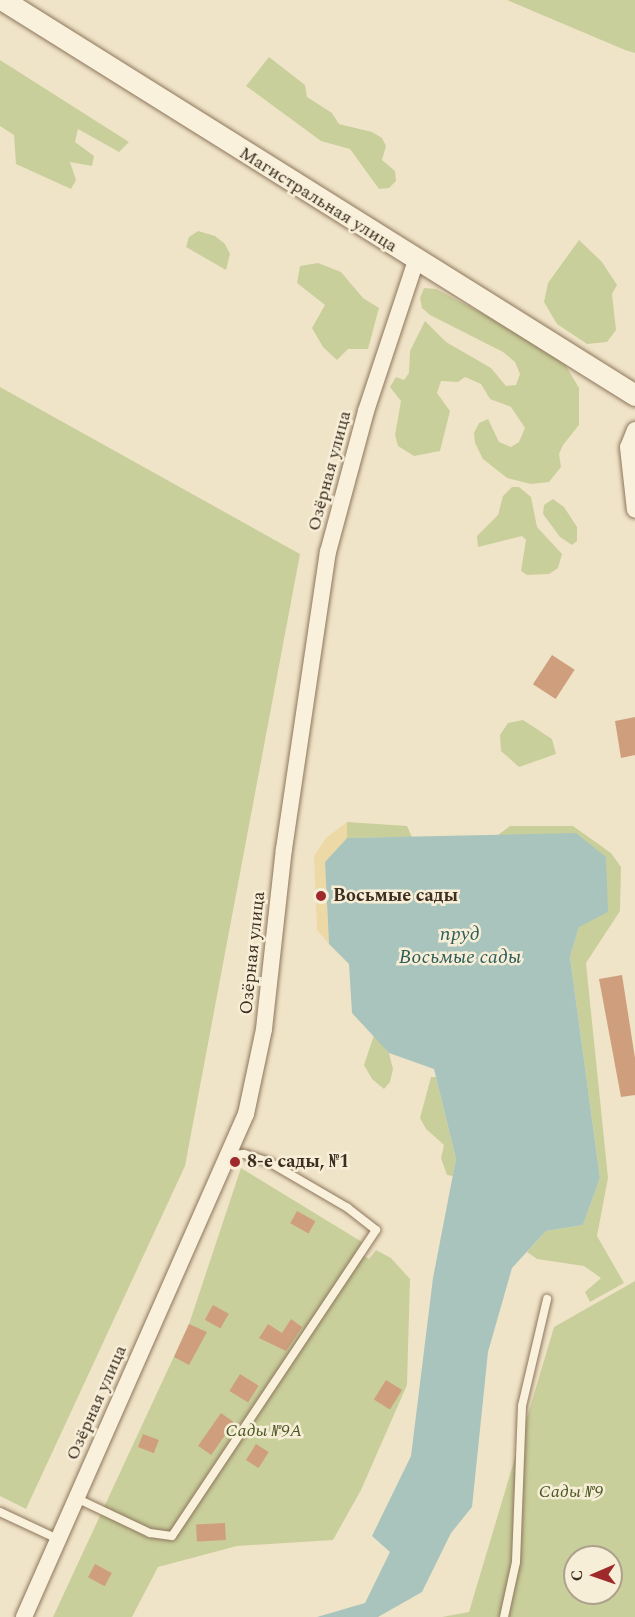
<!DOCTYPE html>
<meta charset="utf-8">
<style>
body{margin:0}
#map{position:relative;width:635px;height:1617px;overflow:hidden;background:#f0e4c8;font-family:Spectral,serif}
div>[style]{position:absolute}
.green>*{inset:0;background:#c9cf9b}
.sand>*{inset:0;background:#ecd9a5}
.water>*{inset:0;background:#a9c4bc}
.building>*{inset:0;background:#cf9f7d;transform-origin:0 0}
.roads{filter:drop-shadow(0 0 2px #8d765c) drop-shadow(0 0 2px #8d765c)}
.service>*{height:8px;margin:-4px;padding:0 4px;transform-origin:4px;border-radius:4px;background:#faf1dc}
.minor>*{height:16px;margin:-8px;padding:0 8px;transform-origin:8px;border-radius:8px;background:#faf1dc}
.tertiary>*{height:21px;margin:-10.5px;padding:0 10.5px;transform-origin:10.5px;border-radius:10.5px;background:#faf1dc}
.dots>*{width:16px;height:16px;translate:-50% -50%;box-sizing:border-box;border:3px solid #f7eed8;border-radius:50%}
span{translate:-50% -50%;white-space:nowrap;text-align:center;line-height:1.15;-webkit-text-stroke:5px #f7eed8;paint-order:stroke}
.street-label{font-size:18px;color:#3d2e20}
.poi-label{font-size:18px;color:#3d2e20;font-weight:700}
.left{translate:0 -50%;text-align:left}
.park-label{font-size:18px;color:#4d5a26;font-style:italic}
.water-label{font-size:20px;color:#2f5d5a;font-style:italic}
.north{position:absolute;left:563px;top:1545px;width:60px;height:60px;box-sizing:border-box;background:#f7eed8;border:2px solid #ada18e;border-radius:50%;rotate:268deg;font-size:16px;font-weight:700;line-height:24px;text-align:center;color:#3d2e20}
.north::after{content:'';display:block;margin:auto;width:21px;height:27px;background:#9e2a2b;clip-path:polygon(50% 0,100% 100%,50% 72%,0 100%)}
</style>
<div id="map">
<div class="green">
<i style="clip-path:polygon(507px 0,635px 0,635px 53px,625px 50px)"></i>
<i style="clip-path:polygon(269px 57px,305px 85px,307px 97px,332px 113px,339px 124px,372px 132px,382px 138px,386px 146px,382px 160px,395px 171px,396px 181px,389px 188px,379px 189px,350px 149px,321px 141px,246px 86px)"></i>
<i style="clip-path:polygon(0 60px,129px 142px,119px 152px,78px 129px,75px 142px,94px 156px,92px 166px,70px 162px,76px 180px,71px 189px,16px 164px,14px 135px,0 126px)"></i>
<i style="clip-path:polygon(198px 231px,215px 236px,225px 244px,230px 254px,226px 270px,186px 247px,189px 237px)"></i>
<i style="clip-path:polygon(579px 240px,602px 262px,617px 285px,612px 294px,616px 330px,607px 342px,587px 344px,557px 324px,544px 302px,548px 283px)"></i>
<i style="clip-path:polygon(318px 263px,341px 272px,363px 298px,379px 308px,368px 349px,348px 349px,337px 360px,323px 347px,312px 328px,325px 305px,297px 283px,300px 266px)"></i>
<i style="clip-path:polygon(424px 288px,436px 289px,542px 345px,566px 366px,579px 388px,579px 425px,563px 445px,559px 454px,561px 467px,549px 482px,531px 484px,507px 478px,483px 459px,475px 443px,474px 433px,479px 423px,488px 419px,499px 442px,511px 447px,519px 442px,525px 428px,511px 407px,490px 399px,481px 384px,465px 377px,458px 382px,441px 381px,437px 393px,450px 411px,440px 451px,414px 456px,398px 446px,395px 435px,401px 401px,390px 387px,396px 377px,404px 380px,409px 373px,410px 351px,425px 321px,446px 342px,491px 368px,506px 386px,516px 385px,520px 374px,515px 362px,503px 352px,430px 315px,422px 308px,420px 298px)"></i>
<i style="clip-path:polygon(0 387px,300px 554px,185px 1166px,26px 1509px,0 1496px)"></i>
<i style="clip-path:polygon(512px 487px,519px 487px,531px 497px,537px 527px,562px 554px,558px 568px,549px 574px,527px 575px,521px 571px,526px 540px,522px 536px,478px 547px,477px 536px,498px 515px,503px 496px)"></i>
<i style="clip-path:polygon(553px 499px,564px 507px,577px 527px,577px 541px,572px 545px,560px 537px,543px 514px,544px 505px)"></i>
<i style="clip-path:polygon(523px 720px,552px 739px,556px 754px,519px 767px,501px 751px,500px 735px,508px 723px)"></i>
<i style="clip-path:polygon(347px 822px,407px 826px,412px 837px,347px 838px)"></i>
<i style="clip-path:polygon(510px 826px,573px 826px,611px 853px,621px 867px,620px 911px,586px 963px,608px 1178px,597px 1236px,624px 1283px,590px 1302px,585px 1292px,601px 1278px,584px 1266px,537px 1259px,527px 1252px,546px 1231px,583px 1225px,600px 1178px,570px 957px,579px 927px,498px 835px)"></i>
<i style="clip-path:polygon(374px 1035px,389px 1053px,393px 1069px,390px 1082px,384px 1089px,372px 1079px,364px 1065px)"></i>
<i style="clip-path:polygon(431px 1077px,436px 1077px,456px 1159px,453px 1176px,447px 1175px,441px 1158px,444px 1145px,426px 1129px,420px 1118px)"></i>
<i style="clip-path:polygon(241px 1168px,362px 1242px,356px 1252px,369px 1259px,376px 1250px,391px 1258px,410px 1279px,407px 1385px,361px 1490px,333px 1540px,237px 1546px,158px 1567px,132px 1617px,53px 1617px,189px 1324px)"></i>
<i style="clip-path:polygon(evenodd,635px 1281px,635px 1617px,442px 1617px,469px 1612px,554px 1327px,635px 1281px,575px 1557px,611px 1557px,611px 1593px,575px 1593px,575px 1557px)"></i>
</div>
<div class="sand">
<i style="clip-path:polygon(347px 822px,347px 838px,325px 862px,329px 944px,317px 930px,314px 856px,326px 838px)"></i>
</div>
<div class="water">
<i style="clip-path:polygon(576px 833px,606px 857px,608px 912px,579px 927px,570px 957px,600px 1178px,583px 1225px,546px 1231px,512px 1268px,488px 1352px,472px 1507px,451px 1533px,422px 1592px,378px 1617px,317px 1617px,365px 1603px,390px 1552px,372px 1536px,411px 1456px,433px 1278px,456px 1159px,434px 1069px,389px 1053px,352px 1013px,349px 964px,329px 944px,325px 862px,347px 838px)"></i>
</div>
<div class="building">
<i style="left:552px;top:655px;width:27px;height:35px;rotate:33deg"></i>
<i style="clip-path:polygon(635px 717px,635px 755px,621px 758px,615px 721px)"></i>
<i style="clip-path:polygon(622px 975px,635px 1058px,635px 1095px,621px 1097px,599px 979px)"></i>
<i style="left:297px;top:1211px;width:21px;height:14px;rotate:29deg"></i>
<i style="left:213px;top:1305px;width:18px;height:17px;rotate:29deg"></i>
<i style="clip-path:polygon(291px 1319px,302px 1327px,286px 1351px,259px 1338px,268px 1324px,282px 1333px)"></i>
<i style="clip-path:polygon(189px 1324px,207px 1332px,189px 1365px,174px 1357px)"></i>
<i style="left:240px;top:1374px;width:22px;height:20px;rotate:32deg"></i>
<i style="left:386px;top:1380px;width:19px;height:23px;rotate:32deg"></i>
<i style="left:221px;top:1413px;width:16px;height:40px;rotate:35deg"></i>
<i style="left:143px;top:1434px;width:17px;height:14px;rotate:21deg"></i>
<i style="left:256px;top:1444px;width:15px;height:19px;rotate:32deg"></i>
<i style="left:225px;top:1523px;width:17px;height:29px;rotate:87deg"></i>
<i style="left:95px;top:1564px;width:19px;height:15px;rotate:28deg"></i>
</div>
<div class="roads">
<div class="service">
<i style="left:76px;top:1498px;width:82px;rotate:25.3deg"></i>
<i style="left:150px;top:1533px;width:22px;rotate:8deg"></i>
<i style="left:172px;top:1536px;width:368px;rotate:-56.3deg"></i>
<i style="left:376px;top:1230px;width:36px;rotate:-142deg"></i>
<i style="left:348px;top:1208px;width:91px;rotate:-149.8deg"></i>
<i style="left:269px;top:1162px;width:26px;rotate:-162deg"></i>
<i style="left:244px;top:1154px;width:17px;rotate:177deg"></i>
<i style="left:0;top:1512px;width:64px;rotate:25deg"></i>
<i style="left:504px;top:1617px;width:56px;rotate:-77.7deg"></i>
<i style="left:516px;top:1562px;width:156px;rotate:-87.8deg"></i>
<i style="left:522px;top:1406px;width:110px;rotate:-76.8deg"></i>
</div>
<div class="minor">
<i style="left:635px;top:430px;width:18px;rotate:112deg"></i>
<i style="left:628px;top:447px;width:63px;rotate:83.7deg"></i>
<i style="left:24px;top:1617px;width:550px;rotate:-66.19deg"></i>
<i style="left:246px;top:1114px;width:87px;rotate:-78deg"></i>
<i style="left:264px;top:1029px;width:181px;rotate:-83.7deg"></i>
<i style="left:284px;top:849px;width:300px;rotate:-81.6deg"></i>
<i style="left:328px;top:552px;width:146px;rotate:-74.9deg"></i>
<i style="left:366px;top:411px;width:158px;rotate:-71.6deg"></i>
</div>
<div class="tertiary">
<i style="left:3px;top:0;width:745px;rotate:32.01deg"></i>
</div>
</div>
<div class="dots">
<i style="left:321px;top:896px;background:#9e2a2b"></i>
<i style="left:235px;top:1162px;background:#9e2a2b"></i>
</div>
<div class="street-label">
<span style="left:318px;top:200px;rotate:32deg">Магистральная улица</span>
<span style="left:330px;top:471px;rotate:-75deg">Озёрная улица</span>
<span style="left:253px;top:953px;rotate:-84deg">Озёрная улица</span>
<span style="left:97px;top:1403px;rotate:-66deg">Озёрная улица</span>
</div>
<div class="poi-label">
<span class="left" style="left:333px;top:896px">Восьмые сады</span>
<span class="left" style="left:247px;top:1162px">8-е сады, №1</span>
</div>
<div class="park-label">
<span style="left:264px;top:1431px">Сады №9А</span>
<span style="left:571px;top:1492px">Сады №9</span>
</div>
<div class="water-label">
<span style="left:460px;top:946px">пруд<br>Восьмые сады</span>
</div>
<div class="north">С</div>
</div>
